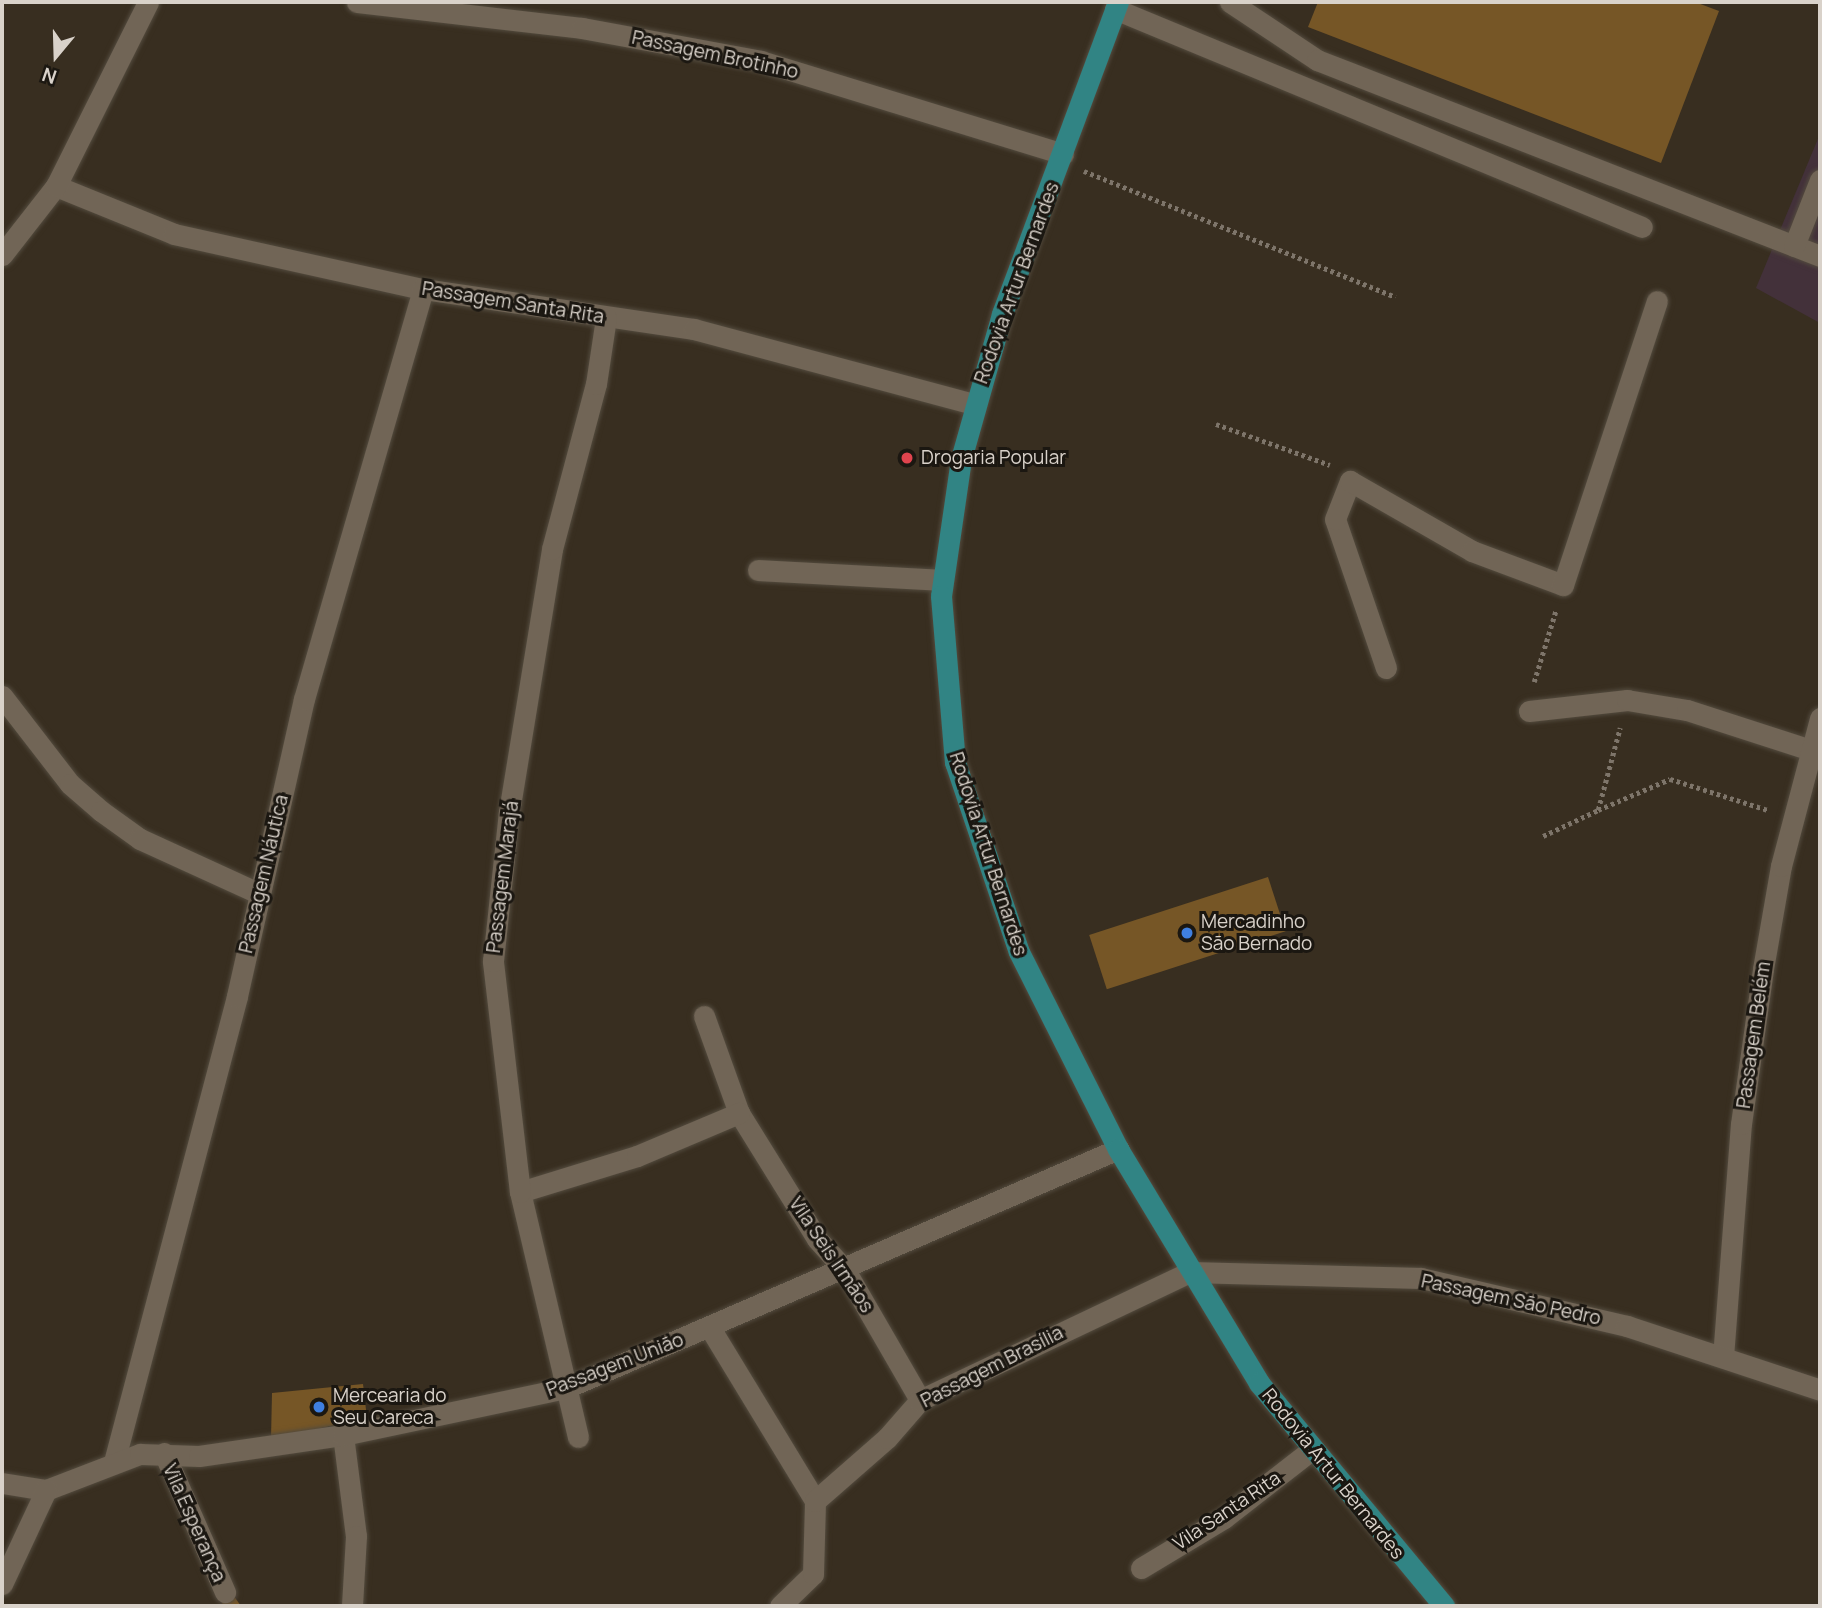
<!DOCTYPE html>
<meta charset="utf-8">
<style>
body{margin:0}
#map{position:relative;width:1822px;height:1608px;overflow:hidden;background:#382e20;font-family:Manrope,sans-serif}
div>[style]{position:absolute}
.industrial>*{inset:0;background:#43313a}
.building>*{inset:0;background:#765626;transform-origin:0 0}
.path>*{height:4.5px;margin-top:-2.25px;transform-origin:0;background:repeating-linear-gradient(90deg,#7e756a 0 3.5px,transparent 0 7px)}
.roads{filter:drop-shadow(0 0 2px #534b3e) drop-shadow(0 0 2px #534b3e)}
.minor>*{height:21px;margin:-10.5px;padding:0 10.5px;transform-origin:10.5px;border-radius:10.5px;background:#716556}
.major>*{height:21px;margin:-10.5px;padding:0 10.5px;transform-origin:10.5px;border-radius:10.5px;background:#318484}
.dots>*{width:19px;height:19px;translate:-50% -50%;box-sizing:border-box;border:4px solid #1b1711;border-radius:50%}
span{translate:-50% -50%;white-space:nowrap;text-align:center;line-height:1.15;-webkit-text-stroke:6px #1b1711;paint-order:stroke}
.street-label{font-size:19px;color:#d9d2ca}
.poi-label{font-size:19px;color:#d9d2ca}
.left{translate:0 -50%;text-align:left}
.frame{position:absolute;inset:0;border:4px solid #d9d2ca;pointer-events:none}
.north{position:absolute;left:21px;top:21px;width:70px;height:70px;-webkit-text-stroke:5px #1b1711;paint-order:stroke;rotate:199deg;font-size:19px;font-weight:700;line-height:28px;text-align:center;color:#d9d2ca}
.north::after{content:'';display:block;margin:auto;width:24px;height:32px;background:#d9d2ca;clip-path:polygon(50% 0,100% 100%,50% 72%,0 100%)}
</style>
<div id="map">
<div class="industrial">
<i style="clip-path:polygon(1820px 134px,1820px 323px,1756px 288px)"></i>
</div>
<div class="building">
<i style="clip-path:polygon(1318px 2px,1695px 2px,1719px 11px,1661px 163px,1308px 27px)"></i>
<i style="left:1268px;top:877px;width:57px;height:188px;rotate:72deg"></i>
<i style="clip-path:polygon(363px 1384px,367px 1418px,271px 1439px,272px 1393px)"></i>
<i style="clip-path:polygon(233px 1595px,241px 1606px,224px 1606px,218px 1596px)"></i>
</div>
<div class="path">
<i style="left:1084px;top:171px;width:336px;rotate:22deg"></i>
<i style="left:1216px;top:424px;width:121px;rotate:19.8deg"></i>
<i style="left:1534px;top:682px;width:75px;rotate:-73deg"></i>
<i style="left:1598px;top:810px;width:78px;rotate:-23.3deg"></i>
<i style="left:1670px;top:779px;width:103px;rotate:17.6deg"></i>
<i style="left:1543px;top:836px;width:61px;rotate:-25.3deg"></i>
<i style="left:1598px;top:810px;width:85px;rotate:-75deg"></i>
</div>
<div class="roads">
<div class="minor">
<i style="left:357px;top:2px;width:226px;rotate:6.6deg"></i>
<i style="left:582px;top:28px;width:182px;rotate:10.4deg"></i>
<i style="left:761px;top:61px;width:316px;rotate:17.1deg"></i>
<i style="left:1230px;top:2px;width:105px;rotate:33.7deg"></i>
<i style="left:1317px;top:60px;width:540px;rotate:21.29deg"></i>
<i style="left:1115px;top:9px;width:570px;rotate:22.47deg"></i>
<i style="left:56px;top:186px;width:127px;rotate:22.1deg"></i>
<i style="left:174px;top:234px;width:255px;rotate:12.5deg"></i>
<i style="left:423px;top:289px;width:274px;rotate:8.4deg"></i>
<i style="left:694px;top:329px;width:290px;rotate:15deg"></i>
<i style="left:1794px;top:246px;width:71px;rotate:-68.5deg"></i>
<i style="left:2px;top:255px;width:88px;rotate:-52deg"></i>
<i style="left:56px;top:186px;width:206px;rotate:-63.4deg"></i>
<i style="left:758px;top:570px;width:185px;rotate:3.1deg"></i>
<i style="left:1386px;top:668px;width:157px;rotate:-108.9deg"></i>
<i style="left:1335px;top:519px;width:41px;rotate:-68.5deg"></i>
<i style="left:1350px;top:481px;width:141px;rotate:29.8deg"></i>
<i style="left:1472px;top:551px;width:97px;rotate:20.5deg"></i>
<i style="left:1563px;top:585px;width:299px;rotate:-71.7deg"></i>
<i style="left:2px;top:696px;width:111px;rotate:52.3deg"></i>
<i style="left:70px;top:784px;width:41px;rotate:41.1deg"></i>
<i style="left:101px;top:811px;width:48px;rotate:35.7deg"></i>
<i style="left:140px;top:839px;width:132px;rotate:24.6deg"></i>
<i style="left:1529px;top:711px;width:99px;rotate:-6.4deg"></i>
<i style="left:1627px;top:700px;width:61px;rotate:9.5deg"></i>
<i style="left:1687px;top:710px;width:130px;rotate:17.9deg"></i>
<i style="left:704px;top:1016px;width:103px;rotate:70.2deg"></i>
<i style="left:739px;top:1113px;width:148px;rotate:58.2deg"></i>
<i style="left:817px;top:1239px;width:42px;rotate:47.9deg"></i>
<i style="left:845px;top:1270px;width:150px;rotate:60deg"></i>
<i style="left:520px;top:1192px;width:122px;rotate:-17.1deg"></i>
<i style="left:637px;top:1156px;width:111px;rotate:-22.9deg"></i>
<i style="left:710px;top:1328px;width:202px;rotate:58.7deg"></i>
<i style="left:1723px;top:1357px;width:234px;rotate:-85.6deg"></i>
<i style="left:1741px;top:1124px;width:157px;rotate:-81.9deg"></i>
<i style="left:1763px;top:969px;width:105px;rotate:-80.1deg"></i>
<i style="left:1781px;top:866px;width:153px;rotate:-75.2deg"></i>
<i style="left:343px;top:1435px;width:102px;rotate:82.7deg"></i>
<i style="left:356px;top:1536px;width:70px;rotate:93.3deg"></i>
<i style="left:578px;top:1437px;width:252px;rotate:-103.3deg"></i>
<i style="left:520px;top:1192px;width:233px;rotate:-96.7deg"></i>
<i style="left:493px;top:961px;width:150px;rotate:-83.9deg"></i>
<i style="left:509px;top:812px;width:266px;rotate:-80.7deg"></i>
<i style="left:552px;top:549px;width:171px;rotate:-75.1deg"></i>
<i style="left:596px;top:384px;width:67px;rotate:-81.4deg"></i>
<i style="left:164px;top:1453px;width:152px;rotate:66.3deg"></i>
<i style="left:114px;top:1462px;width:482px;rotate:-75.2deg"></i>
<i style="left:237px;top:996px;width:304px;rotate:-77.3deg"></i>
<i style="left:304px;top:699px;width:427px;rotate:-73.8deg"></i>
<i style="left:2px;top:1483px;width:45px;rotate:9deg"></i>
<i style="left:46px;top:1490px;width:101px;rotate:-21deg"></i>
<i style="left:140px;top:1454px;width:59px;rotate:1.9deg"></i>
<i style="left:199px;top:1456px;width:146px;rotate:-8.3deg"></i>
<i style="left:343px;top:1435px;width:228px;rotate:-11.9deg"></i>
<i style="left:566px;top:1388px;width:602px;rotate:-23.41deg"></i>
<i style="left:1141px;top:1568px;width:97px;rotate:-31.1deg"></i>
<i style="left:1224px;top:1518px;width:109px;rotate:-37.9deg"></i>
<i style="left:2px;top:1584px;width:104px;rotate:-64.9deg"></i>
<i style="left:780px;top:1606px;width:46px;rotate:-44.1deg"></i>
<i style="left:813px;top:1574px;width:73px;rotate:-88.4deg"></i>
<i style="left:815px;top:1501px;width:96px;rotate:-41.2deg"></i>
<i style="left:887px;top:1438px;width:50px;rotate:-49deg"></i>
<i style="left:920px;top:1400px;width:299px;rotate:-25.4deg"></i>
<i style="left:1190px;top:1272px;width:231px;rotate:1.5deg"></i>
<i style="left:1421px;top:1278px;width:212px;rotate:13.1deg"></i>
<i style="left:1627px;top:1326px;width:203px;rotate:18.3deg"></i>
</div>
<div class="major">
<i style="left:1118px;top:2px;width:333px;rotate:110.4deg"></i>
<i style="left:1002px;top:314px;width:151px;rotate:105.8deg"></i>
<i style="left:961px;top:459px;width:138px;rotate:98.3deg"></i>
<i style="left:941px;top:596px;width:167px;rotate:85.2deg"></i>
<i style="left:955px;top:762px;width:200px;rotate:71.4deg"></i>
<i style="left:1019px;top:952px;width:220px;rotate:63.3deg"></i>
<i style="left:1118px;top:1149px;width:273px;rotate:58.9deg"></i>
<i style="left:1259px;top:1383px;width:290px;rotate:50.3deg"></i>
</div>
</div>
<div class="dots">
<i style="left:907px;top:458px;background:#e0444e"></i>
<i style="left:1187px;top:933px;background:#3f7fe0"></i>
<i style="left:319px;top:1407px;background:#3f7fe0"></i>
</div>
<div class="street-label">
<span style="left:715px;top:55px;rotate:12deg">Passagem Brotinho</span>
<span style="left:1017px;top:283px;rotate:-70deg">Rodovia Artur Bernardes</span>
<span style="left:513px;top:303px;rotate:9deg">Passagem Santa Rita</span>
<span style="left:988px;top:854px;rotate:72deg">Rodovia Artur Bernardes</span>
<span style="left:264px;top:874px;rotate:-77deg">Passagem Náutica</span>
<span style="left:503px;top:877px;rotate:-83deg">Passagem Marajá</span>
<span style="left:1754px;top:1035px;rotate:-82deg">Passagem Belém</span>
<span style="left:831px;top:1255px;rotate:56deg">Vila Seis Irmãos</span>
<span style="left:1511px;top:1300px;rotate:12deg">Passagem São Pedro</span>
<span style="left:615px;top:1365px;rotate:-21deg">Passagem União</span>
<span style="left:992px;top:1367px;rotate:-27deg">Passagem Brasília</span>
<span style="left:1333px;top:1474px;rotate:51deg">Rodovia Artur Bernardes</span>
<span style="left:1227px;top:1511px;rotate:-34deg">Vila Santa Rita</span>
<span style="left:194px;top:1523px;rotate:66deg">Vila Esperança</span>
</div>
<div class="poi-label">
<span class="left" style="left:921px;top:458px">Drogaria Popular</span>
<span class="left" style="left:1201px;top:933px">Mercadinho<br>São Bernado</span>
<span class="left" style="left:333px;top:1407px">Mercearia do<br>Seu Careca</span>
</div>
<div class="frame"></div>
<div class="north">N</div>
</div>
